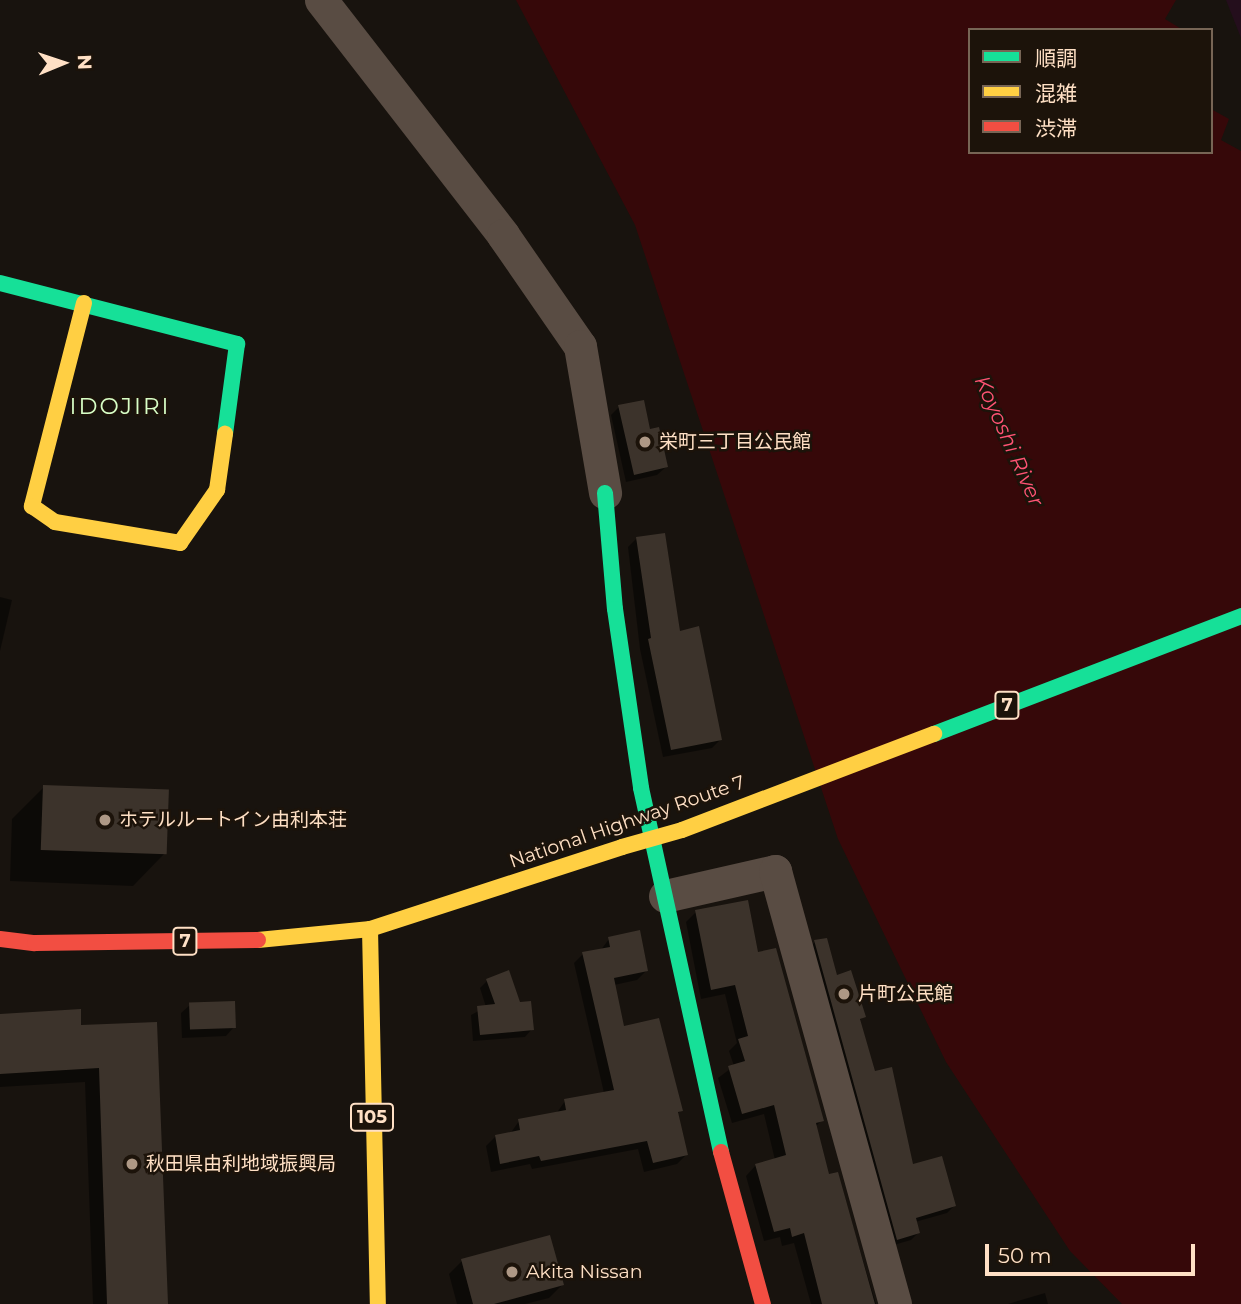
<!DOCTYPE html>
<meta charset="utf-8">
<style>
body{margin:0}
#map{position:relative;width:1241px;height:1304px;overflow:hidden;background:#18130e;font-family:Montserrat,"Noto Sans JP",sans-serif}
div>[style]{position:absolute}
.green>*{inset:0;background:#240e1c}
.water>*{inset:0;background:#360809}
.shadow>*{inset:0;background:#0007}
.building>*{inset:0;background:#3c332b;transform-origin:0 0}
.street>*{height:33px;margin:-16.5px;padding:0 16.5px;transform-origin:16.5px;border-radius:16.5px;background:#594c43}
.fast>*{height:16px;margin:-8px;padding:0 8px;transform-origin:8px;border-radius:8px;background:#16e098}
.slow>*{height:16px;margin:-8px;padding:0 8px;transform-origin:8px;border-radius:8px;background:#ffcf43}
.jam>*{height:16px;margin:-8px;padding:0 8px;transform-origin:8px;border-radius:8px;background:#f24e42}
.slow-bridge>*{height:16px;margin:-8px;padding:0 8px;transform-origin:8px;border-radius:8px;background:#ffcf43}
.dots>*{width:19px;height:19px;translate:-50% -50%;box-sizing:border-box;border:4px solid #1c130a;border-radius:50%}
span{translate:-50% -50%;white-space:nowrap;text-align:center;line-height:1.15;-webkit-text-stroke:5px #1c130a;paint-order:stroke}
.shield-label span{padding:2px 5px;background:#1c130a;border:2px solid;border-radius:5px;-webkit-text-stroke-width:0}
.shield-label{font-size:18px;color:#ffe0c5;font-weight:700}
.poi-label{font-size:19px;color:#ffe0c5}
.left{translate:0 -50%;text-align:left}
.street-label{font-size:19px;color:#ffe0c5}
.water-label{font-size:21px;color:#ff5374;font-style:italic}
.quarter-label{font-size:23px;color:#d8ffc7;letter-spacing:2px}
.legend{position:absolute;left:968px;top:28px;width:245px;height:126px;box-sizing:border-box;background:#1c130a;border:2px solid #776555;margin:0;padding:9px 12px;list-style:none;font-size:21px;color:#ffe0c5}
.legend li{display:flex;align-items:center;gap:14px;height:35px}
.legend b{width:35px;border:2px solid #776555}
.north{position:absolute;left:28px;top:28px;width:70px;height:70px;-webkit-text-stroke:5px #1c130a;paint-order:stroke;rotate:88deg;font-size:19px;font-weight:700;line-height:28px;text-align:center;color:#ffe0c5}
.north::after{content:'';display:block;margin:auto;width:24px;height:32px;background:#ffe0c5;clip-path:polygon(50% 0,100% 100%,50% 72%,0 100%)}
.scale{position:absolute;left:985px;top:1244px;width:210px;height:32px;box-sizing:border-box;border:4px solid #ffe0c5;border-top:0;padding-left:9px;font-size:21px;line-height:24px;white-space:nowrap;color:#ffe0c5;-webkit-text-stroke:5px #1c130a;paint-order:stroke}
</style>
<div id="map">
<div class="green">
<i style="clip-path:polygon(1226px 0,1241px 0,1241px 38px)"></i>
</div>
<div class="water">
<i style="clip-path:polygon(516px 0,1176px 0,1165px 19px,1183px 30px,970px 30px,970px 152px,1211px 152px,1211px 109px,1229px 119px,1221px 140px,1241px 151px,1241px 1304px,1122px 1304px,1070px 1251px,946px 1062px,838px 839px,635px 225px)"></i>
</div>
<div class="shadow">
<i style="clip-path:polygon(619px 407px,649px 431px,666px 467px,657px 475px,626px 482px,611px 415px)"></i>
<i style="clip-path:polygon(636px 539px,720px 740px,712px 748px,663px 757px,640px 649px,628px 547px)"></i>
<i style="clip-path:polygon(0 597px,12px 600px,0 651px)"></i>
<i style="clip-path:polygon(44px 787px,165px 853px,133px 886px,10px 881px,12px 819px)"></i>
<i style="clip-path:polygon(696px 912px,757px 954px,822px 1120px,815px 1127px,828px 1176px,837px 1174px,876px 1304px,811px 1304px,794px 1243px,782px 1246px,780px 1237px,764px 1241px,746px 1176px,756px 1165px,775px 1160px,764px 1114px,732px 1123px,718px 1078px,734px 1066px,729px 1051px,737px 1043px,725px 994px,701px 999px,686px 922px)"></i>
<i style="clip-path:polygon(609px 939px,646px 971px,637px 980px,614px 985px,622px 1028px,681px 1110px,676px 1115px,686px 1155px,677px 1164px,644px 1172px,638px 1149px,532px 1169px,530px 1164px,491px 1172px,486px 1146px,495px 1137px,510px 1134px,519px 1121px,556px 1114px,565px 1101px,604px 1093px,574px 963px,583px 954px,600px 951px)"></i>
<i style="clip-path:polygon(815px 942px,864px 1016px,859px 1021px,874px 1074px,912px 1167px,954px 1206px,947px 1213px,915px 1222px,918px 1233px,911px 1240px,890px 1246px,808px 949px)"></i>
<i style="clip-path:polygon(487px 981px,519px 1004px,532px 1029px,525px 1037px,473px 1041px,471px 1015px,486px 1007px,480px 988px)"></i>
<i style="clip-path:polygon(190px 1005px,234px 1027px,226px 1036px,182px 1038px,181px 1013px)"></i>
<i style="clip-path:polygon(0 1015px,80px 1027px,156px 1024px,166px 1304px,93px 1304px,85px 1082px,0 1087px)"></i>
<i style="clip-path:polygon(462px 1261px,562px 1285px,549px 1298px,525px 1304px,457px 1304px,449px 1274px)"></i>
<i style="clip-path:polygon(1045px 1293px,1048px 1304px,1008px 1304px)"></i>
</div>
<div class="building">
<i style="clip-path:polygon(644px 400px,650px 429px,659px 427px,668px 467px,634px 475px,618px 405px)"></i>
<i style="clip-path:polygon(665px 533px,680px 631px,699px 626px,722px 740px,671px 750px,648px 639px,651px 638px,636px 537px)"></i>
<i style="left:43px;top:785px;width:126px;height:65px;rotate:2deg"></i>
<i style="clip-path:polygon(748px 900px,758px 952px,776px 948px,824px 1121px,816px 1123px,829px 1174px,838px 1172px,875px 1304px,822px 1304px,804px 1233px,792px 1237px,790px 1228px,774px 1232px,755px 1164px,786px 1155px,774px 1105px,742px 1114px,728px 1066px,745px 1061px,738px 1039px,748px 1036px,735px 985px,711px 990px,695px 910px)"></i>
<i style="clip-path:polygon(640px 930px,648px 971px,614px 978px,624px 1026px,659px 1018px,683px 1111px,678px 1112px,688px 1155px,653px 1163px,647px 1141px,541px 1161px,539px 1156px,500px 1164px,495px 1135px,520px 1130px,518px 1119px,566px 1110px,564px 1099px,614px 1090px,582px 952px,610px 947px,608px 937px)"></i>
<i style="clip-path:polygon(827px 938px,837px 975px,851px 970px,866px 1017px,860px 1019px,875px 1071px,892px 1067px,913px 1164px,942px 1156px,956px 1206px,916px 1218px,920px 1233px,897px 1240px,814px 940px)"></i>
<i style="clip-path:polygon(509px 970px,520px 1002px,531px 1001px,534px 1030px,480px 1035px,477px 1006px,495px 1004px,486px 979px)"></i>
<i style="left:235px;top:1001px;width:27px;height:46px;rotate:88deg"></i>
<i style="clip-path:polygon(81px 1009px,81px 1025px,157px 1022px,168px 1304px,107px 1304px,99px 1068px,0 1074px,0 1014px)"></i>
<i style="clip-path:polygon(550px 1235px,564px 1285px,494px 1304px,473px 1304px,461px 1259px)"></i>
</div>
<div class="street">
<i style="left:321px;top:0;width:297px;rotate:52.2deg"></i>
<i style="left:503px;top:235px;width:135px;rotate:55.3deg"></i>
<i style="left:580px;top:346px;width:149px;rotate:80.3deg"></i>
<i style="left:665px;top:896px;width:113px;rotate:-12.8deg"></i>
<i style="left:775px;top:871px;width:449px;rotate:74.5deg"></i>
</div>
<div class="fast">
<i style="left:0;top:283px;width:245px;rotate:14.4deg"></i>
<i style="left:237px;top:344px;width:91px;rotate:97.6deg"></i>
<i style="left:605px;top:493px;width:116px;rotate:85.1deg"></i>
<i style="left:615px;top:609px;width:181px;rotate:81.7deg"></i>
<i style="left:641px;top:788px;width:373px;rotate:77.6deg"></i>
<i style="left:934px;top:734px;width:329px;rotate:-21deg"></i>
</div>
<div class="slow">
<i style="left:84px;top:303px;width:210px;rotate:104.4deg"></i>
<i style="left:32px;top:506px;width:28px;rotate:35deg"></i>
<i style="left:55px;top:522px;width:127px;rotate:9.5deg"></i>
<i style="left:180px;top:543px;width:65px;rotate:-55.1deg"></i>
<i style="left:217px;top:490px;width:57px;rotate:-81.9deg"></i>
<i style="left:682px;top:830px;width:270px;rotate:-20.9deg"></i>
<i style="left:370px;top:929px;width:375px;rotate:88.8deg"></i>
<i style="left:258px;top:940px;width:113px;rotate:-5.6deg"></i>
<i style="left:370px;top:929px;width:265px;rotate:-18deg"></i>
</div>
<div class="jam">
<i style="left:0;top:939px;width:35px;rotate:7deg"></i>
<i style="left:35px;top:943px;width:223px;rotate:-0.8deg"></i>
<i style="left:721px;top:1152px;width:158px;rotate:74.6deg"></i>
</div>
<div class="slow-bridge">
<i style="left:622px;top:847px;width:62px;rotate:-15.8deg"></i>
</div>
<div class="dots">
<i style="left:645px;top:442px;background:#ae9885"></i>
<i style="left:105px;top:820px;background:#ae9885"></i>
<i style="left:844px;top:994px;background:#ae9885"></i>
<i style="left:132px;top:1164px;background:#ae9885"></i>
<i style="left:512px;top:1272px;background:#ae9885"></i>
</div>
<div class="shield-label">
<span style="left:1007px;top:705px">7</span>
<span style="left:185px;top:941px">7</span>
<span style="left:372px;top:1117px">105</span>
</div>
<div class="poi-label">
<span class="left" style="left:659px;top:442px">栄町三丁目公民館</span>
<span class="left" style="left:119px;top:820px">ホテルルートイン由利本荘</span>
<span class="left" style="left:858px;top:994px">片町公民館</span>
<span class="left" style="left:146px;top:1164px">秋田県由利地域振興局</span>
<span class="left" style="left:526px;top:1272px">Akita Nissan</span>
</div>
<div class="street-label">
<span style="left:627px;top:822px;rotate:-19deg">National Highway Route 7</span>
</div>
<div class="water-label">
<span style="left:1009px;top:441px;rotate:66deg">Koyoshi River</span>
</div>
<div class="quarter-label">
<span style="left:120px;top:406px">IDOJIRI</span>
</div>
<ul class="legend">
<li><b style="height:9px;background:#16e098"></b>順調</li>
<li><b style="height:9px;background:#ffcf43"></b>混雑</li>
<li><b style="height:9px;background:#f24e42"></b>渋滞</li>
</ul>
<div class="north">N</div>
<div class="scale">50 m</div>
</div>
